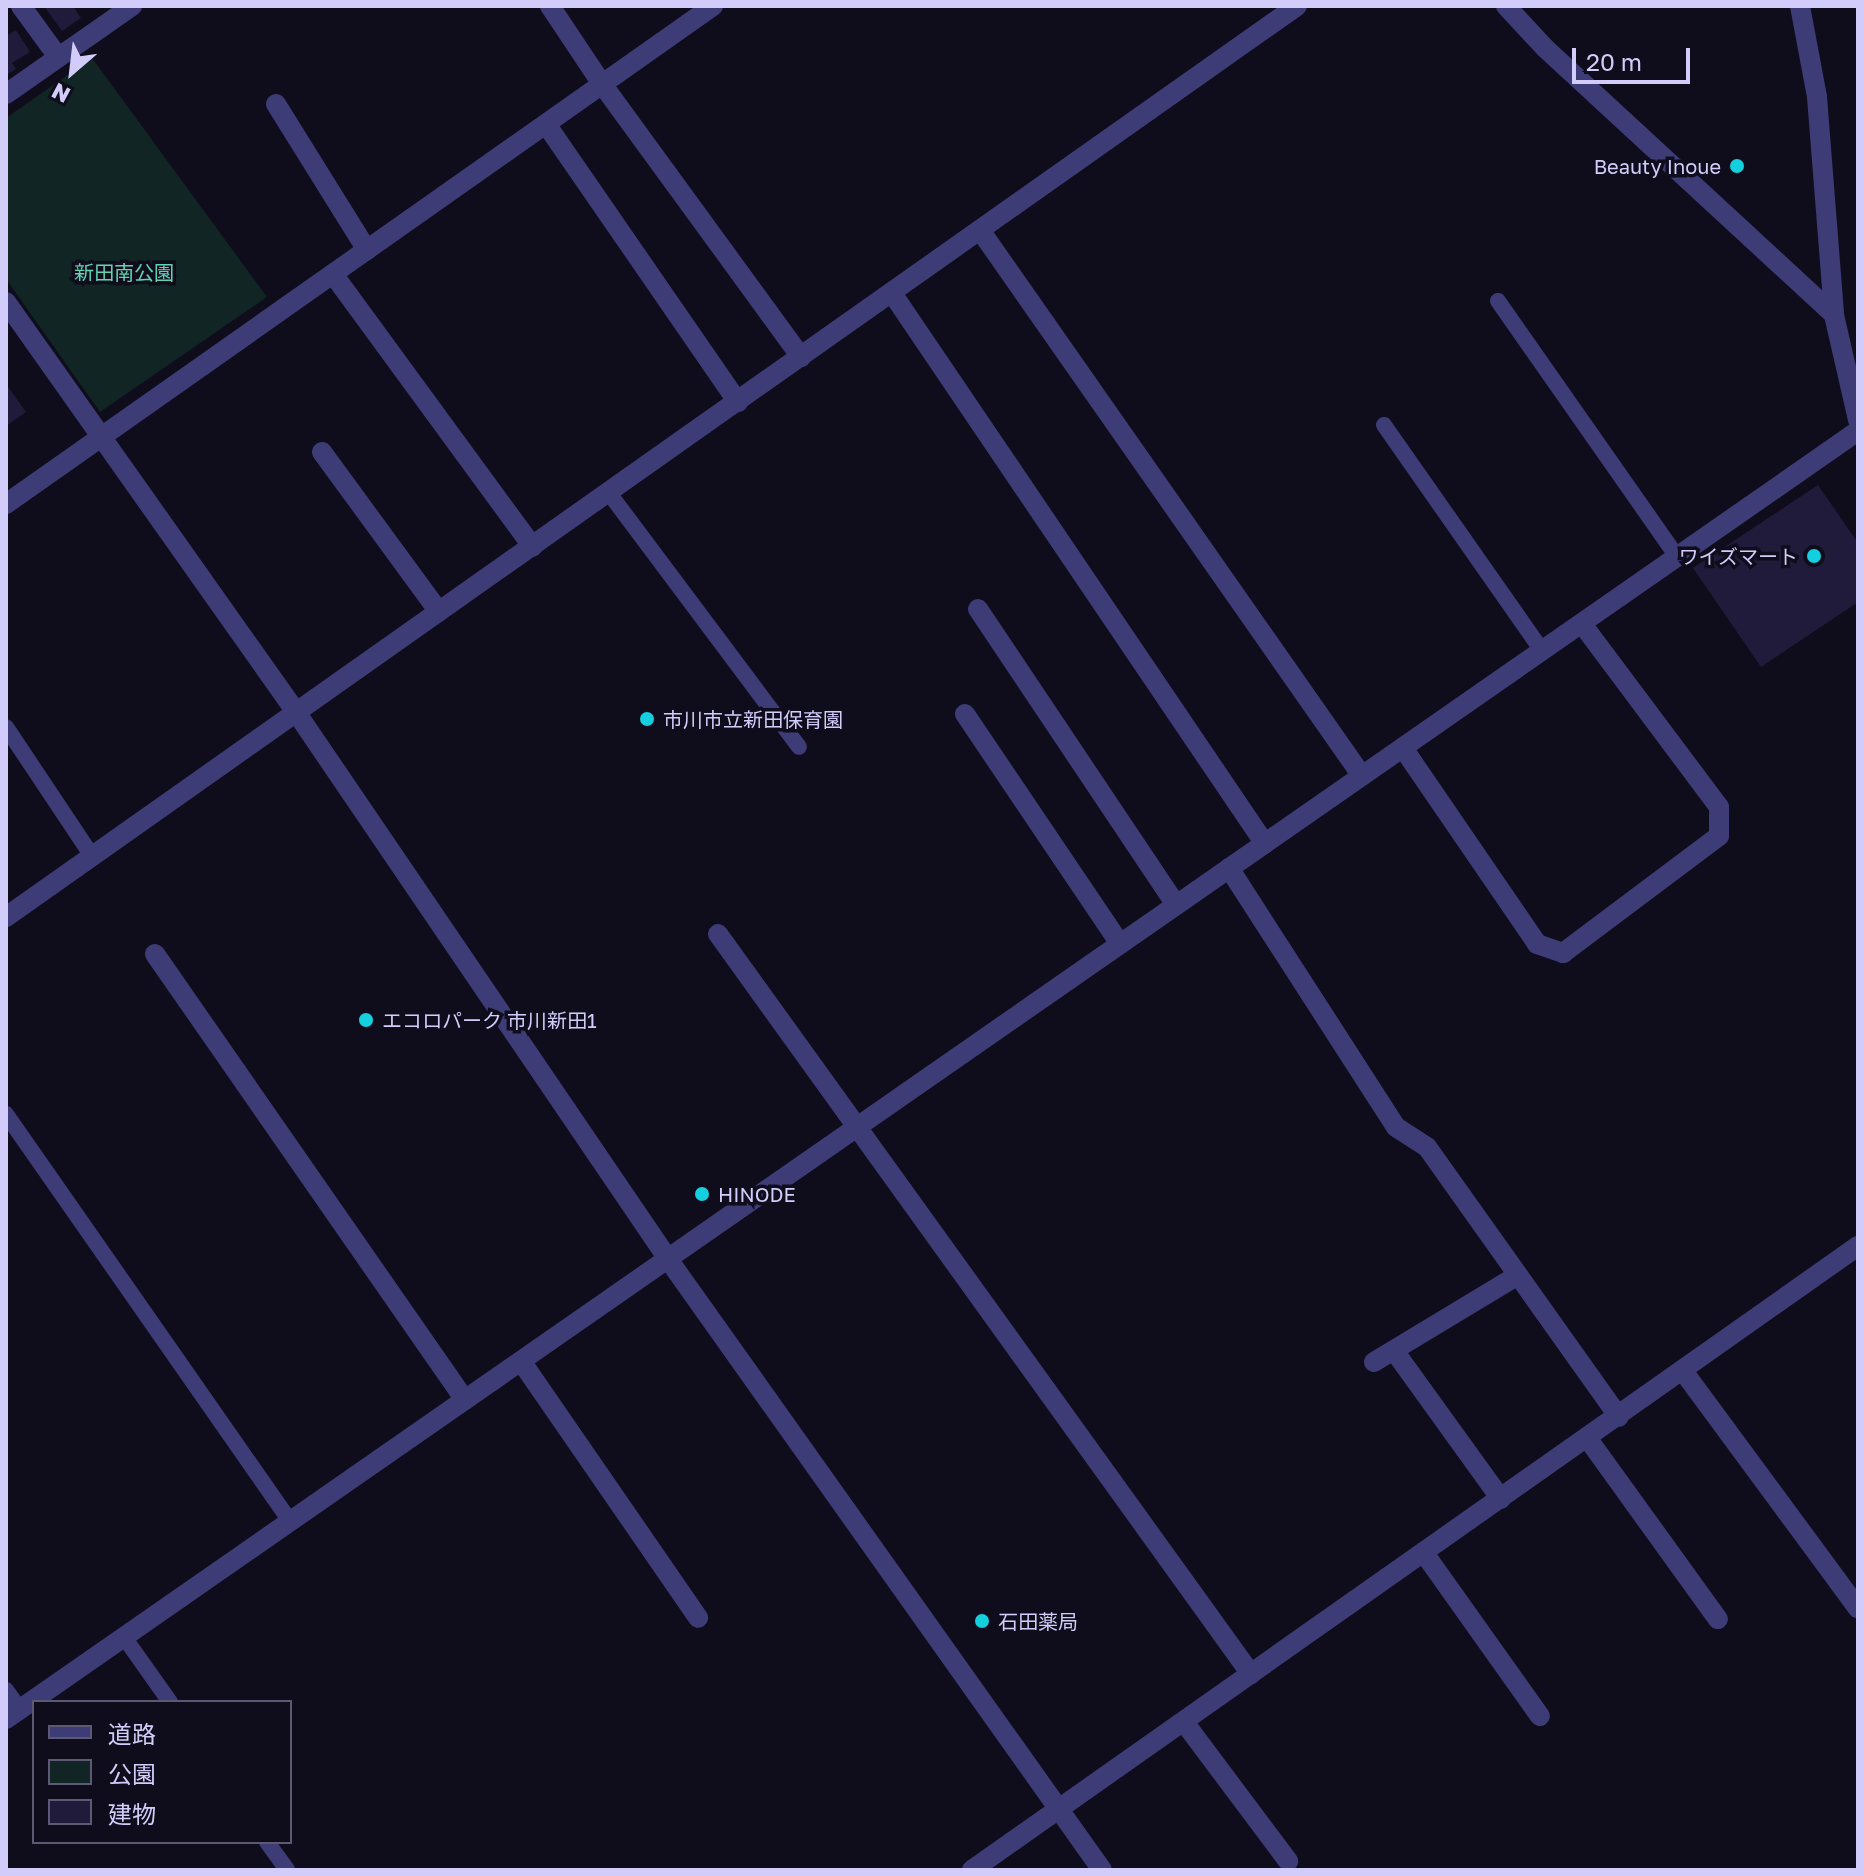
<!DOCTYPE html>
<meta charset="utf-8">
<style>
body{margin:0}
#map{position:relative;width:1864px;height:1876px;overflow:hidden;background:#0f0d1c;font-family:"Golos Text","Noto Sans JP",sans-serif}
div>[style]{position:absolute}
.green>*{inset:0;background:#112524}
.building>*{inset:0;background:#211b3b}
.service>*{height:16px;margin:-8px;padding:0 8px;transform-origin:8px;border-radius:8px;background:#3d3c77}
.minor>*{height:20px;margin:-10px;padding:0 10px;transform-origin:10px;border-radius:10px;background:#3d3c77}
.tertiary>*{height:20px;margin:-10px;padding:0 10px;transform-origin:10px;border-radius:10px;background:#3d3c77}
.dots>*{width:22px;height:22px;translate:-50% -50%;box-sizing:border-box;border:4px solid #0f0d1c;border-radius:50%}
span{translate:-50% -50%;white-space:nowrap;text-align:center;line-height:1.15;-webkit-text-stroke:7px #0f0d1c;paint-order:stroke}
.poi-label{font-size:20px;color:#d1ccfa}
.right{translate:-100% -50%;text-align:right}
.left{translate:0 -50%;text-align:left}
.park-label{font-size:20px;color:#60d3b3}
.frame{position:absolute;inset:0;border:8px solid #d1ccfa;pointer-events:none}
.legend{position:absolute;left:32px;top:1700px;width:260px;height:144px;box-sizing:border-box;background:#0f0d1c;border:2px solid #5d5975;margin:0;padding:10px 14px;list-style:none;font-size:24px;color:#d1ccfa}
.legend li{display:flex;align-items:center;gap:16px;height:40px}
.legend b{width:40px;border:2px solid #5d5975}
.north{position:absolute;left:32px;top:32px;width:80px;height:80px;-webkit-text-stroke:6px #0f0d1c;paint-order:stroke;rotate:208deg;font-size:22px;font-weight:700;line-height:32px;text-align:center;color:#d1ccfa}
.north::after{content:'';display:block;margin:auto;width:28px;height:36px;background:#d1ccfa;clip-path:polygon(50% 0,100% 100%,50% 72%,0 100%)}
.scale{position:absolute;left:1572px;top:48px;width:118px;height:36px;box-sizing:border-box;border:4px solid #d1ccfa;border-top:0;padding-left:10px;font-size:24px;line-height:28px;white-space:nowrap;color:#d1ccfa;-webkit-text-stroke:6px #0f0d1c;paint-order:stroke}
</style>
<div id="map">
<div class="green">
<i style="clip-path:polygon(92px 58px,267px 297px,100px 412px,6px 279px,6px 118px)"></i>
</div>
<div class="building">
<i style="clip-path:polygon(44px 6px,73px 6px,81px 18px,62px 31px)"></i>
<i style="clip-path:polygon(16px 30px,30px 52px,12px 63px,16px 69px,6px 75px,6px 36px)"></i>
<i style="clip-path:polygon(6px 384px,26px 412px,6px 426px)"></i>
<i style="clip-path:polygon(1818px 485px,1858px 543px,1858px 602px,1761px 667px,1693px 568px)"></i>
</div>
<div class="service">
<i style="left:1498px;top:301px;width:312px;rotate:55deg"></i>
<i style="left:1384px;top:425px;width:276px;rotate:55deg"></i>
<i style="left:609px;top:493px;width:317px;rotate:53.2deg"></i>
<i style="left:6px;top:727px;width:155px;rotate:56.3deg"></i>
<i style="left:6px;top:1114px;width:496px;rotate:55.1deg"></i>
<i style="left:124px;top:1637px;width:80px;rotate:54.7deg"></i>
<i style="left:6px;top:1690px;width:24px;rotate:54deg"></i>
<i style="left:267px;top:1842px;width:34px;rotate:54deg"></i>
</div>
<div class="minor">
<i style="left:21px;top:6px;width:63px;rotate:54deg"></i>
<i style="left:550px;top:6px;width:94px;rotate:56.3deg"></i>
<i style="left:602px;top:84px;width:338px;rotate:53.9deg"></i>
<i style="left:1800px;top:6px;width:93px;rotate:79.4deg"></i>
<i style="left:1817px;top:97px;width:219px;rotate:85.5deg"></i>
<i style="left:1834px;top:315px;width:108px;rotate:77.1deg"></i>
<i style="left:6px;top:94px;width:154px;rotate:-34.9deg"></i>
<i style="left:276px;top:104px;width:172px;rotate:58.1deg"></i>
<i style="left:546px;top:124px;width:338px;rotate:55.4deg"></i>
<i style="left:980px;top:230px;width:666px;rotate:55.02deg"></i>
<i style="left:333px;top:274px;width:338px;rotate:53.8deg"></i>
<i style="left:892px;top:293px;width:665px;rotate:55.9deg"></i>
<i style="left:6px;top:302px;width:502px;rotate:54.73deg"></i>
<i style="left:296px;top:712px;width:662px;rotate:55.78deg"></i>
<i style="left:668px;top:1259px;width:749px;rotate:54.61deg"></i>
<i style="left:322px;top:452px;width:198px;rotate:53.8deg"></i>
<i style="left:6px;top:504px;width:865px;rotate:-35.16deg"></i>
<i style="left:978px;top:609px;width:356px;rotate:56.2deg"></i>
<i style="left:965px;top:714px;width:277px;rotate:56deg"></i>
<i style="left:1403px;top:748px;width:237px;rotate:55.6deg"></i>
<i style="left:1537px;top:944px;width:28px;rotate:19deg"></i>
<i style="left:1563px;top:953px;width:195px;rotate:-36.9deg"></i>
<i style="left:1719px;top:836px;width:29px;rotate:-90deg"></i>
<i style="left:1719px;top:807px;width:229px;rotate:-126.8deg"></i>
<i style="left:1229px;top:868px;width:308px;rotate:57.2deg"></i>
<i style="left:1396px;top:1127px;width:37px;rotate:33deg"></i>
<i style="left:1427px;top:1147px;width:331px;rotate:54.6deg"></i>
<i style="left:6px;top:917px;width:1580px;rotate:-35.21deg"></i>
<i style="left:718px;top:934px;width:912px;rotate:54.24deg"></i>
<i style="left:155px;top:954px;width:543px;rotate:55.2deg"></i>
<i style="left:1395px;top:1352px;width:181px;rotate:54.2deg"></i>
<i style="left:521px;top:1361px;width:312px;rotate:55.4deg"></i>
<i style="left:1374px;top:1362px;width:168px;rotate:-31.1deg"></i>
<i style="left:1683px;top:1371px;width:295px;rotate:53.6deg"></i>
<i style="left:1588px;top:1439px;width:222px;rotate:54.2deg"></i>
<i style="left:1424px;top:1553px;width:200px;rotate:54.6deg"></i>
<i style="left:6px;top:1719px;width:2256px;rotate:-34.82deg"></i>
<i style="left:1184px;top:1722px;width:174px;rotate:53.2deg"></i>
<i style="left:972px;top:1870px;width:1084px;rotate:-35.16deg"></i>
</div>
<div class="tertiary">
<i style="left:1506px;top:6px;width:57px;rotate:47.1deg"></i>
<i style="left:1545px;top:48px;width:393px;rotate:42.7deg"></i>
</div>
<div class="dots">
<i style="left:1737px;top:166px;background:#14cfde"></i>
<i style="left:1814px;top:556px;background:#14cfde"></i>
<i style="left:647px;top:719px;background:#14cfde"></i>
<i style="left:366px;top:1020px;background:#14cfde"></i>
<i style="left:702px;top:1194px;background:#14cfde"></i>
<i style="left:982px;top:1621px;background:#14cfde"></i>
</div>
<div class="poi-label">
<span class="right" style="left:1721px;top:166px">Beauty Inoue</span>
<span class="right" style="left:1798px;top:556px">ワイズマート</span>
<span class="left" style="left:663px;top:719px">市川市立新田保育園</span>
<span class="left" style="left:382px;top:1020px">エコロパーク 市川新田1</span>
<span class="left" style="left:718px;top:1194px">HINODE</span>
<span class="left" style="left:998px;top:1621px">石田薬局</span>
</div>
<div class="park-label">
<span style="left:124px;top:272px">新田南公園</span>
</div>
<div class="frame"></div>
<ul class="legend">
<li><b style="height:10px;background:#3d3c77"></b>道路</li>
<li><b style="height:22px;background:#112524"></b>公園</li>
<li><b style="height:22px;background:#211b3b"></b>建物</li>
</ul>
<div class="north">N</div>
<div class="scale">20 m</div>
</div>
